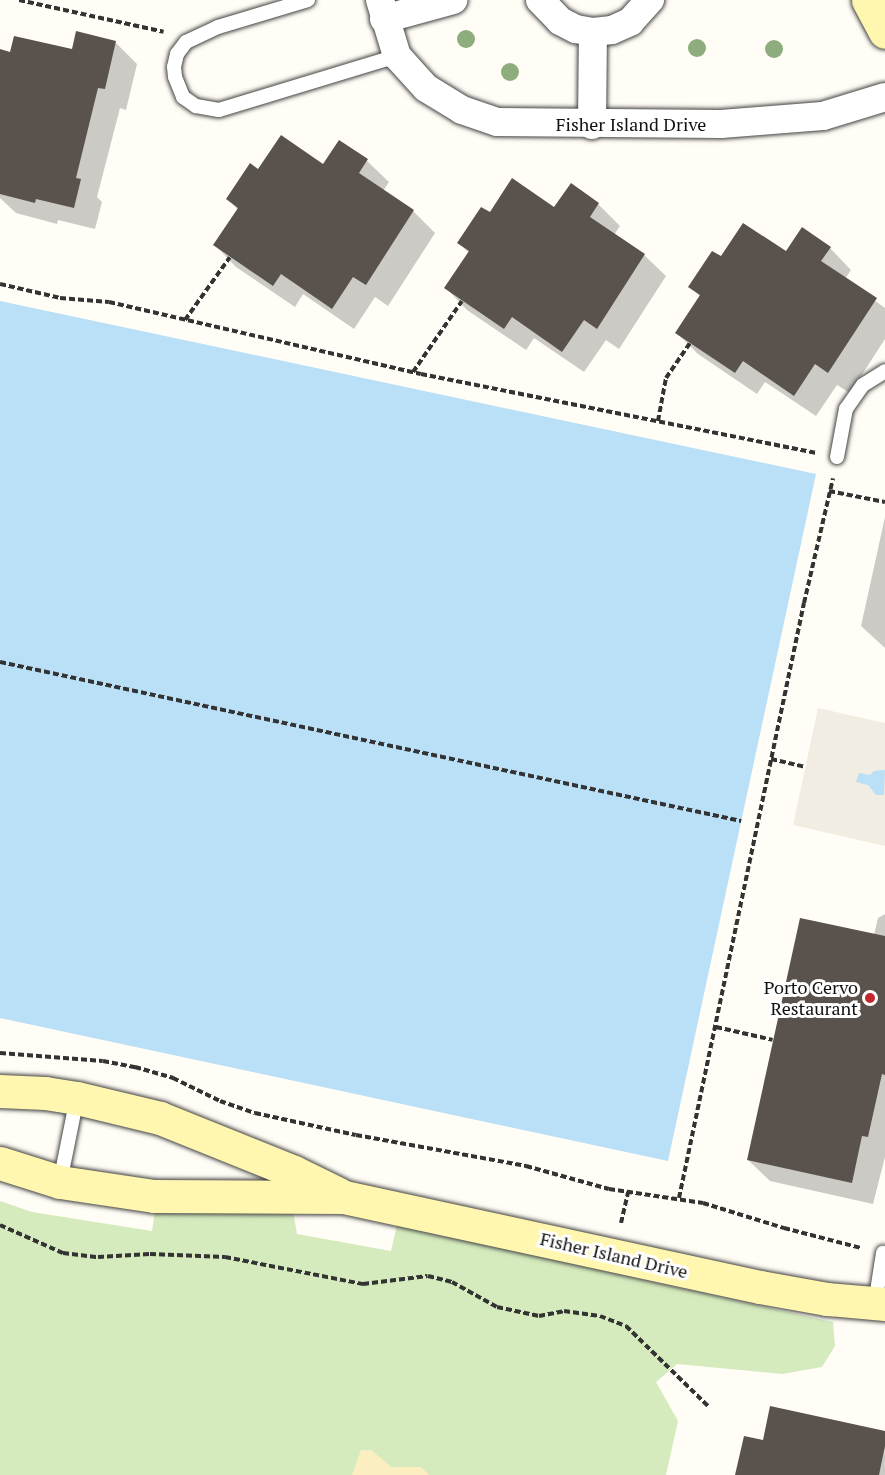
<!DOCTYPE html>
<style>
body{margin:0}
#map{position:relative;width:885px;height:1475px;overflow:hidden;background:#fffdf5;font-family:"PT Serif",serif}
div>[style]{position:absolute}
.green>*{inset:0;background:#d5ebbd}
.sand>*{inset:0;background:#fbeec1}
.plaza>*{inset:0;background:#f1ede2}
.water>*{inset:0;background:#b9e0f7}
.shadow>*{inset:0;background:#0003}
.building>*{inset:0;background:#5a524d}
.path>*{height:4px;margin-top:-2px;transform-origin:0;background:repeating-linear-gradient(90deg,#333 0 6px,transparent 0 9px)}
.roads{filter:drop-shadow(0 0 2px #444) drop-shadow(0 0 2px #444)}
.lane>*{height:14px;margin:-7px;padding:0 7px;transform-origin:7px;border-radius:7px;background:#fff}
.street>*{height:28px;margin:-14px;padding:0 14px;transform-origin:14px;border-radius:14px;background:#fff}
.secondary>*{height:33px;margin:-16.5px;padding:0 16.5px;transform-origin:16.5px;border-radius:16.5px;background:#fff6b0}
.trees>*{width:18px;height:18px;margin:-9px;border-radius:50%;background:#8dad7f}
.dots>*{width:16px;height:16px;translate:-50% -50%;box-sizing:border-box;border:3px solid #fff;border-radius:50%}
span{translate:-50% -50%;white-space:nowrap;text-align:center;line-height:1.15;-webkit-text-stroke:6px #fff;paint-order:stroke}
.street-label{font-size:18px;color:#111}
.poi-label{font-size:18px;color:#111}
.right{translate:-100% -50%;text-align:right}
</style>
<div id="map">
<div class="green">
<i style="clip-path:polygon(0 1201px,32px 1212px,152px 1231px,156px 1204px,293px 1210px,297px 1234px,391px 1251px,397px 1225px,833px 1322px,835px 1346px,822px 1367px,782px 1374px,677px 1364px,656px 1382px,678px 1421px,666px 1475px,0 1475px)"></i>
</div>
<div class="sand">
<i style="clip-path:polygon(361px 1450px,371px 1450px,391px 1467px,421px 1467px,429px 1475px,352px 1475px)"></i>
</div>
<div class="plaza">
<i style="clip-path:polygon(818px 708px,885px 723px,885px 846px,793px 825px)"></i>
</div>
<div class="water">
<i style="clip-path:polygon(0 301px,816px 474px,668px 1161px,0 1018px)"></i>
<i style="clip-path:polygon(885px 770px,884px 795px,876px 795px,868px 785px,856px 782px,859px 773px,870px 775px,874px 771px)"></i>
</div>
<div class="shadow">
<i style="clip-path:polygon(115px 42px,137px 64px,126px 110px,120px 108px,97px 197px,102px 202px,95px 229px,58px 220px,57px 224px,16px 213px,0 198px,0 51px,11px 53px,73px 51px)"></i>
<i style="clip-path:polygon(340px 142px,367px 161px,389px 182px,383px 191px,413px 211px,435px 233px,388px 306px,375px 297px,354px 329px,303px 294px,295px 307px,236px 267px,215px 245px,238px 210px,228px 199px,259px 171px,323px 166px)"></i>
<i style="clip-path:polygon(571px 185px,598px 204px,620px 226px,614px 235px,644px 255px,666px 276px,619px 349px,606px 340px,584px 372px,534px 338px,526px 350px,467px 310px,446px 288px,469px 253px,459px 243px,490px 214px,555px 209px)"></i>
<i style="clip-path:polygon(830px 248px,851px 270px,845px 279px,885px 308px,885px 339px,850px 393px,837px 385px,816px 416px,765px 382px,757px 394px,698px 354px,677px 333px,701px 297px,690px 287px,721px 258px)"></i>
<i style="clip-path:polygon(885px 517px,885px 648px,861px 626px)"></i>
<i style="clip-path:polygon(885px 914px,885px 1157px,873px 1204px,770px 1181px,748px 1160px,874px 935px,878px 918px)"></i>
<i style="clip-path:polygon(885px 1433px,885px 1475px,737px 1475px,764px 1442px)"></i>
</div>
<div class="building">
<i style="clip-path:polygon(76px 31px,116px 41px,105px 89px,98px 88px,76px 178px,81px 179px,74px 208px,36px 199px,35px 203px,0 194px,0 49px,10px 52px,14px 36px,72px 49px)"></i>
<i style="clip-path:polygon(281px 135px,323px 164px,339px 140px,368px 159px,359px 173px,414px 210px,366px 285px,353px 277px,332px 309px,281px 274px,273px 286px,213px 245px,238px 208px,226px 199px,250px 163px,258px 169px)"></i>
<i style="clip-path:polygon(512px 178px,554px 207px,571px 183px,599px 203px,590px 217px,645px 254px,597px 329px,584px 320px,562px 352px,512px 317px,504px 329px,444px 288px,469px 251px,457px 243px,481px 207px,490px 212px)"></i>
<i style="clip-path:polygon(743px 223px,786px 251px,802px 227px,831px 247px,821px 261px,877px 298px,828px 373px,815px 364px,794px 396px,743px 361px,735px 373px,675px 333px,700px 295px,688px 287px,712px 251px,721px 256px)"></i>
<i style="clip-path:polygon(800px 918px,885px 936px,885px 1075px,882px 1074px,868px 1137px,862px 1136px,852px 1183px,747px 1160px)"></i>
<i style="clip-path:polygon(770px 1406px,885px 1431px,885px 1446px,879px 1475px,735px 1475px,744px 1436px,763px 1440px)"></i>
</div>
<div class="path">
<i style="left:19px;top:0;width:148px;rotate:12.4deg"></i>
<i style="left:0;top:284px;width:62px;rotate:13.1deg"></i>
<i style="left:60px;top:298px;width:49px;rotate:4.7deg"></i>
<i style="left:109px;top:302px;width:320px;rotate:13deg"></i>
<i style="left:421px;top:374px;width:402px;rotate:11.3deg"></i>
<i style="left:185px;top:320px;width:77px;rotate:-54.5deg"></i>
<i style="left:413px;top:372px;width:86px;rotate:-55.4deg"></i>
<i style="left:658px;top:421px;width:44px;rotate:-79.5deg"></i>
<i style="left:666px;top:378px;width:42px;rotate:-55.6deg"></i>
<i style="left:829px;top:491px;width:57px;rotate:11.1deg"></i>
<i style="left:0;top:662px;width:758px;rotate:12.11deg"></i>
<i style="left:771px;top:759px;width:35px;rotate:13deg"></i>
<i style="left:716px;top:1027px;width:58px;rotate:12.8deg"></i>
<i style="left:0;top:1053px;width:103px;rotate:4.4deg"></i>
<i style="left:103px;top:1061px;width:33px;rotate:11deg"></i>
<i style="left:135px;top:1067px;width:40px;rotate:16deg"></i>
<i style="left:173px;top:1078px;width:52px;rotate:26.1deg"></i>
<i style="left:220px;top:1101px;width:37px;rotate:19deg"></i>
<i style="left:255px;top:1113px;width:103px;rotate:12.3deg"></i>
<i style="left:356px;top:1135px;width:173px;rotate:10.3deg"></i>
<i style="left:526px;top:1166px;width:86px;rotate:15.5deg"></i>
<i style="left:609px;top:1189px;width:95px;rotate:8.5deg"></i>
<i style="left:703px;top:1203px;width:85px;rotate:17.2deg"></i>
<i style="left:784px;top:1228px;width:80px;rotate:14.6deg"></i>
<i style="left:679px;top:1198px;width:608px;rotate:-78.14deg"></i>
<i style="left:804px;top:603px;width:128px;rotate:-76.9deg"></i>
<i style="left:621px;top:1223px;width:32px;rotate:-77deg"></i>
<i style="left:0;top:1225px;width:69px;rotate:24deg"></i>
<i style="left:63px;top:1253px;width:35px;rotate:7deg"></i>
<i style="left:98px;top:1257px;width:52px;rotate:-3.3deg"></i>
<i style="left:150px;top:1254px;width:75px;rotate:2.3deg"></i>
<i style="left:225px;top:1257px;width:141px;rotate:11.1deg"></i>
<i style="left:363px;top:1284px;width:65px;rotate:-7deg"></i>
<i style="left:428px;top:1276px;width:25px;rotate:14deg"></i>
<i style="left:452px;top:1282px;width:51px;rotate:29.1deg"></i>
<i style="left:497px;top:1307px;width:43px;rotate:12.1deg"></i>
<i style="left:539px;top:1316px;width:25px;rotate:-11deg"></i>
<i style="left:564px;top:1311px;width:36px;rotate:8deg"></i>
<i style="left:600px;top:1316px;width:28px;rotate:21deg"></i>
<i style="left:626px;top:1326px;width:116px;rotate:44.3deg"></i>
</div>
<div class="roads">
<div class="lane">
<i style="left:308px;top:0;width:94px;rotate:163.3deg"></i>
<i style="left:218px;top:27px;width:35px;rotate:155deg"></i>
<i style="left:186px;top:42px;width:15px;rotate:127deg"></i>
<i style="left:177px;top:54px;width:13px;rotate:103deg"></i>
<i style="left:174px;top:67px;width:10px;rotate:84deg"></i>
<i style="left:175px;top:77px;width:22px;rotate:68deg"></i>
<i style="left:183px;top:97px;width:16px;rotate:35deg"></i>
<i style="left:196px;top:106px;width:23px;rotate:10deg"></i>
<i style="left:219px;top:110px;width:186px;rotate:-16.9deg"></i>
<i style="left:837px;top:457px;width:49px;rotate:-79.4deg"></i>
<i style="left:846px;top:409px;width:29px;rotate:-55deg"></i>
<i style="left:863px;top:385px;width:26px;rotate:-32deg"></i>
<i style="left:60px;top:1182px;width:86px;rotate:-78.6deg"></i>
<i style="left:875px;top:1304px;width:52px;rotate:-81.1deg"></i>
</div>
<div class="street">
<i style="left:380px;top:0;width:59px;rotate:73.1deg"></i>
<i style="left:397px;top:56px;width:43px;rotate:47.8deg"></i>
<i style="left:426px;top:88px;width:42px;rotate:31.4deg"></i>
<i style="left:462px;top:110px;width:37px;rotate:19deg"></i>
<i style="left:497px;top:122px;width:224px;rotate:0.5deg"></i>
<i style="left:721px;top:124px;width:102px;rotate:-4.5deg"></i>
<i style="left:823px;top:116px;width:65px;rotate:-17deg"></i>
<i style="left:540px;top:0;width:29px;rotate:46deg"></i>
<i style="left:560px;top:21px;width:18px;rotate:27deg"></i>
<i style="left:576px;top:29px;width:17px;rotate:10deg"></i>
<i style="left:593px;top:32px;width:19px;rotate:-6deg"></i>
<i style="left:612px;top:30px;width:20px;rotate:-24deg"></i>
<i style="left:630px;top:22px;width:30px;rotate:-48deg"></i>
<i style="left:384px;top:19px;width:72px;rotate:-15.4deg"></i>
<i style="left:592px;top:125px;width:93px;rotate:-89.4deg"></i>
</div>
<div class="secondary">
<i style="left:868px;top:0;width:36px;rotate:62deg"></i>
<i style="left:0;top:1091px;width:45px;rotate:2.5deg"></i>
<i style="left:45px;top:1093px;width:32px;rotate:9deg"></i>
<i style="left:77px;top:1098px;width:85px;rotate:13.5deg"></i>
<i style="left:160px;top:1118px;width:144px;rotate:21.9deg"></i>
<i style="left:294px;top:1172px;width:50px;rotate:26.1deg"></i>
<i style="left:0;top:1163px;width:63px;rotate:17.6deg"></i>
<i style="left:60px;top:1182px;width:95px;rotate:8.5deg"></i>
<i style="left:154px;top:1196px;width:190px;rotate:0.3deg"></i>
<i style="left:344px;top:1197px;width:426px;rotate:12.2deg"></i>
<i style="left:760px;top:1287px;width:68px;rotate:10.2deg"></i>
<i style="left:827px;top:1299px;width:58px;rotate:4.9deg"></i>
</div>
</div>
<div class="trees">
<i style="left:466px;top:39px"></i>
<i style="left:697px;top:48px"></i>
<i style="left:774px;top:49px"></i>
<i style="left:510px;top:72px"></i>
</div>
<div class="dots">
<i style="left:870px;top:998px;background:#c4262e"></i>
</div>
<div class="street-label">
<span style="left:631px;top:124px">Fisher Island Drive</span>
<span style="left:614px;top:1255px;rotate:13deg">Fisher Island Drive</span>
</div>
<div class="poi-label">
<span class="right" style="left:858px;top:998px">Porto Cervo<br>Restaurant</span>
</div>
</div>
